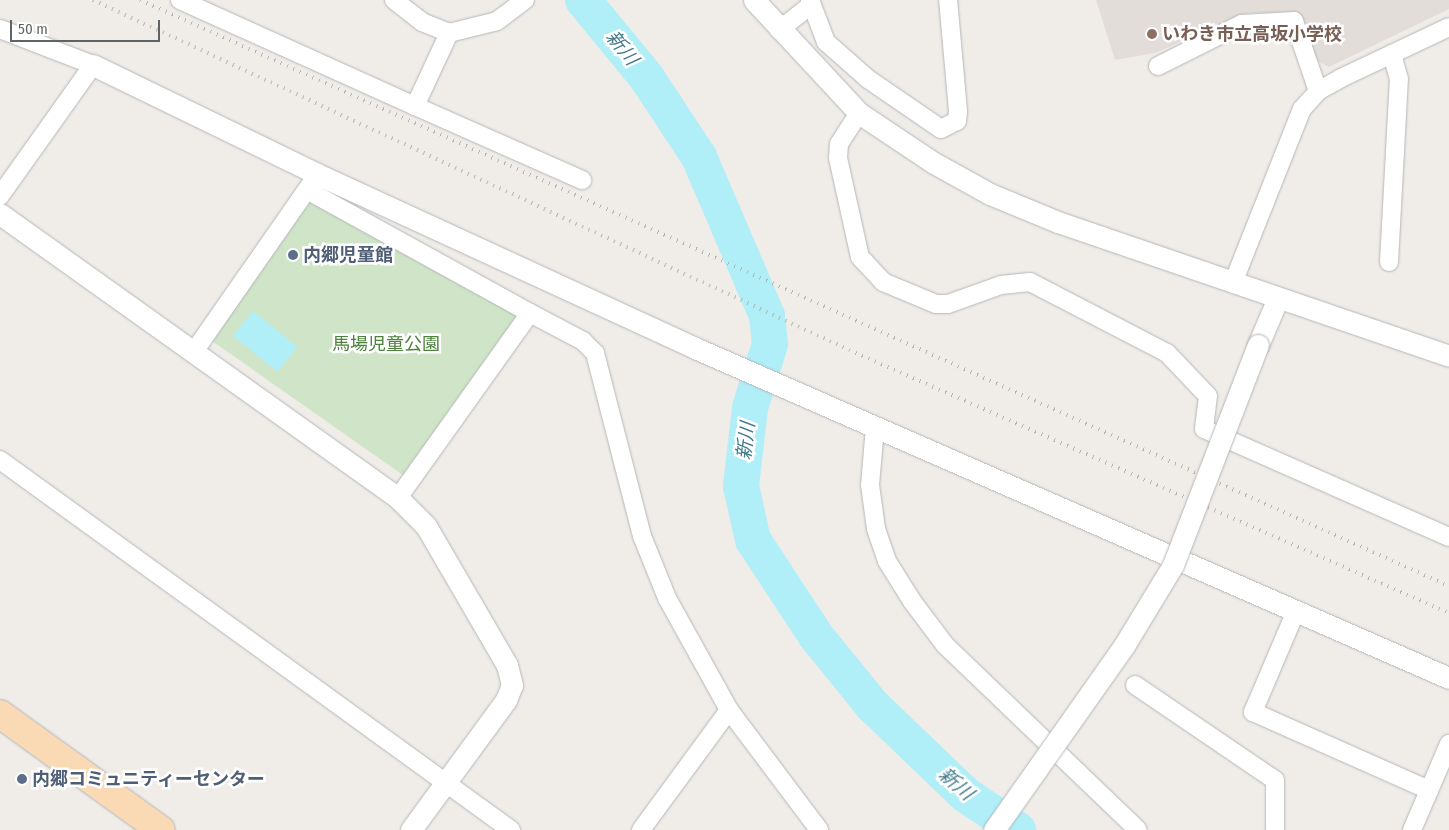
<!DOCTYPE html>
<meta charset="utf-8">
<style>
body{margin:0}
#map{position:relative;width:1449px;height:830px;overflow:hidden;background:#f0ece8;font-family:"Fira Sans Condensed","Noto Sans JP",sans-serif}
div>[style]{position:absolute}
.education>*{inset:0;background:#e3ddda}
.green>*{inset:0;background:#d0e5c7}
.water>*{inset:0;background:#b0eef8;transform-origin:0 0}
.river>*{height:36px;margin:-18px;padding:0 18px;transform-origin:18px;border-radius:18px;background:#b0eef8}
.roads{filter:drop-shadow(0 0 1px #b3b7b9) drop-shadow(0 0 1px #b3b7b9)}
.minor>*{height:18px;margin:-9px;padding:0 9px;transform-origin:9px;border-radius:9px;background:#fff}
.tertiary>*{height:21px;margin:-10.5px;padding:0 10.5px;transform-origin:10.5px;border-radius:10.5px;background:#fff}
.primary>*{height:28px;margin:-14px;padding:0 14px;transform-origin:14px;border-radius:14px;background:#f9dab5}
.rail>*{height:4px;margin-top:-2px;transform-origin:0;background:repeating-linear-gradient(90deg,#b4b5b5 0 1px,transparent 0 7px)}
.bridges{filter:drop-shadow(0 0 1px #b3b7b9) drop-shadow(0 0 1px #b3b7b9)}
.tertiary-bridge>*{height:21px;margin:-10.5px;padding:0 10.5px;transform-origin:10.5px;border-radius:10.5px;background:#fff}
.dots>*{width:14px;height:14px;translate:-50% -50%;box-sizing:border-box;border:2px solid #fff;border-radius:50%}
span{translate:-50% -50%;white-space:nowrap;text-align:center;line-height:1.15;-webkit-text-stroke:5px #fff;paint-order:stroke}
.education-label{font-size:18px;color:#785e54;font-weight:700}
.left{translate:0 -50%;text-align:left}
.service-label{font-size:18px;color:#4e5e75;font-weight:700}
.park-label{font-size:18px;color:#4d813d}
.water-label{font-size:19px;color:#3f7888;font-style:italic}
.scale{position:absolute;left:10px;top:20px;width:150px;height:22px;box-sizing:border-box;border:2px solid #5f6567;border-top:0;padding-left:6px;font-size:15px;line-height:18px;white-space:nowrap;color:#5f6567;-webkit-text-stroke:4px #fff;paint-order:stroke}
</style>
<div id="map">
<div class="education">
<i style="clip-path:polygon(1096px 0,1449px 0,1449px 9px,1329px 67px,1315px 60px,1302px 16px,1292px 13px,1247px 13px,1155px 53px,1115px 60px)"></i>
</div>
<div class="green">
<i style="clip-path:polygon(307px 190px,530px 313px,410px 480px,205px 336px)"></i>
</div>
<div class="water">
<i style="left:253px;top:311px;width:57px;height:32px;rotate:39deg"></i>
</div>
<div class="river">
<i style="left:583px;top:0;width:101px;rotate:50.6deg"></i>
<i style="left:647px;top:78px;width:95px;rotate:56.6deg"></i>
<i style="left:699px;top:157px;width:173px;rotate:66.8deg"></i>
<i style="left:767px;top:316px;width:28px;rotate:84deg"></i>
<i style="left:770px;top:344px;width:67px;rotate:107.4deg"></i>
<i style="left:750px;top:408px;width:79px;rotate:96.6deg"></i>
<i style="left:741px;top:486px;width:55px;rotate:77.5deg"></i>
<i style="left:753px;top:540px;width:115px;rotate:56.7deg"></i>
<i style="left:816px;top:636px;width:89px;rotate:50.9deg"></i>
<i style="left:872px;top:705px;width:130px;rotate:43.8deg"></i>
<i style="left:966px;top:795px;width:63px;rotate:33.9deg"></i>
</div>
<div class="roads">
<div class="minor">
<i style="left:180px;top:0;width:258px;rotate:24.3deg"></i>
<i style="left:415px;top:106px;width:81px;rotate:-65deg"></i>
<i style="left:394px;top:0;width:36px;rotate:38deg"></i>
<i style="left:422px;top:22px;width:29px;rotate:22deg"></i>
<i style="left:449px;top:33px;width:49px;rotate:-14deg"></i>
<i style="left:497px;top:21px;width:35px;rotate:-37deg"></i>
<i style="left:810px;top:0;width:45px;rotate:69.1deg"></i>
<i style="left:826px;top:42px;width:56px;rotate:41.4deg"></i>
<i style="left:868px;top:79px;width:88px;rotate:34.4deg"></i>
<i style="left:941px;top:129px;width:18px;rotate:-27deg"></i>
<i style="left:957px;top:121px;width:10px;rotate:-84deg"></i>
<i style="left:958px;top:111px;width:111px;rotate:-95.1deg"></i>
<i style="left:0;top:29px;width:100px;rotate:21.2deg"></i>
<i style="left:93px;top:65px;width:161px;rotate:125.4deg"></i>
<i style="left:779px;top:30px;width:39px;rotate:-38deg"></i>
<i style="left:1158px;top:66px;width:94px;rotate:-26.6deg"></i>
<i style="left:1242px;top:24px;width:52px;rotate:-3.3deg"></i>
<i style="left:1294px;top:21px;width:74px;rotate:71.1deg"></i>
<i style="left:415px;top:106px;width:183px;rotate:23.9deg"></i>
<i style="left:859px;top:113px;width:37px;rotate:123deg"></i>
<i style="left:839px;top:144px;width:14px;rotate:94deg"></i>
<i style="left:838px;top:158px;width:101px;rotate:77.5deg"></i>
<i style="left:860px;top:257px;width:34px;rotate:47deg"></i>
<i style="left:883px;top:282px;width:57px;rotate:22.5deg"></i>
<i style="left:936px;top:304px;width:12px"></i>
<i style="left:948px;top:304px;width:56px;rotate:-19.7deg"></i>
<i style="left:1001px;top:285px;width:29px;rotate:-6deg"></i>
<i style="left:1030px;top:282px;width:154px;rotate:27.4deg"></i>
<i style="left:1167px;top:353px;width:59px;rotate:46.4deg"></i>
<i style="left:1208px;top:396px;width:33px;rotate:97deg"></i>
<i style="left:1204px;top:429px;width:268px;rotate:23.8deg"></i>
<i style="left:307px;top:190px;width:255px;rotate:28.9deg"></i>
<i style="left:530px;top:313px;width:227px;rotate:125.5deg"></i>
<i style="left:1389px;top:262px;width:183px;rotate:-86.9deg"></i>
<i style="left:1399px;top:79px;width:26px;rotate:-106deg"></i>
<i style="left:1233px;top:283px;width:187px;rotate:-68.4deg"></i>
<i style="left:1302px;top:109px;width:24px;rotate:-48deg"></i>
<i style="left:1318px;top:91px;width:26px;rotate:-29deg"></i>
<i style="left:1341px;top:78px;width:119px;rotate:-25.3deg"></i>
<i style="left:530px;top:313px;width:60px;rotate:27.8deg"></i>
<i style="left:583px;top:341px;width:17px;rotate:45deg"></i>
<i style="left:595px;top:353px;width:189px;rotate:75.6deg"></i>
<i style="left:642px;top:536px;width:67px;rotate:68deg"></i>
<i style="left:667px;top:598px;width:128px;rotate:61deg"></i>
<i style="left:729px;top:710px;width:150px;rotate:53.1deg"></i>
<i style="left:193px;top:353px;width:210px;rotate:-55.1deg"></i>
<i style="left:875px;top:427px;width:58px;rotate:94.9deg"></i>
<i style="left:870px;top:485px;width:44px;rotate:82.2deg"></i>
<i style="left:876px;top:529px;width:34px;rotate:71deg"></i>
<i style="left:887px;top:561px;width:47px;rotate:58deg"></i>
<i style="left:912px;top:601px;width:55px;rotate:53.1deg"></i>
<i style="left:945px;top:645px;width:267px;rotate:43.8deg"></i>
<i style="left:0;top:460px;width:631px;rotate:35.91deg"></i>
<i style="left:1296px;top:611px;width:110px;rotate:113.1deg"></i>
<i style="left:1253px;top:712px;width:193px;rotate:23.9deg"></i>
<i style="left:1135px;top:685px;width:169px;rotate:34.2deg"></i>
<i style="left:1275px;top:780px;width:50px;rotate:90deg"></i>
<i style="left:641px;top:830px;width:149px;rotate:-53.7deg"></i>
<i style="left:1412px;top:830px;width:94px;rotate:-66.7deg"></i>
</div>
<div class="tertiary">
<i style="left:754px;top:0;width:154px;rotate:47.1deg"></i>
<i style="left:859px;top:113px;width:90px;rotate:33.7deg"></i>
<i style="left:934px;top:163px;width:64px;rotate:29deg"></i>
<i style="left:990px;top:194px;width:74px;rotate:22.4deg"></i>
<i style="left:1058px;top:222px;width:413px;rotate:18.9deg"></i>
<i style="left:93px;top:65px;width:249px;rotate:25.9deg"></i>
<i style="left:317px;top:174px;width:416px;rotate:24.7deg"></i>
<i style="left:695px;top:348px;width:823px;rotate:23.64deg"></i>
<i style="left:0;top:214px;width:489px;rotate:35.5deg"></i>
<i style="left:398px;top:498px;width:40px;rotate:45deg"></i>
<i style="left:426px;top:526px;width:161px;rotate:59.8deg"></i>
<i style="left:507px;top:665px;width:21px;rotate:76deg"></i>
<i style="left:512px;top:685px;width:16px;rotate:112deg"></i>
<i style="left:506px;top:700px;width:161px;rotate:126.2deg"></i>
<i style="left:1258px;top:345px;width:51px;rotate:-66.9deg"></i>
</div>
<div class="primary">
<i style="left:0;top:714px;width:198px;rotate:35.8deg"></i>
</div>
</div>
<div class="rail">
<i style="left:93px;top:0;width:833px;rotate:24.84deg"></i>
<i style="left:849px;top:350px;width:655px;rotate:23.67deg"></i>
<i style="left:140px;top:0;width:1434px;rotate:24.12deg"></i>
</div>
<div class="bridges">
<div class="tertiary-bridge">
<i style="left:994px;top:830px;width:228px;rotate:-54.8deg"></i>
<i style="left:1125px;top:644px;width:92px;rotate:-58.7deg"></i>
<i style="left:1173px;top:565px;width:236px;rotate:-68.9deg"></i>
</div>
</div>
<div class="dots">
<i style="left:1152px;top:34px;background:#8d6e63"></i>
<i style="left:293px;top:255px;background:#5c6f8a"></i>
<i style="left:22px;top:779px;background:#5c6f8a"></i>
</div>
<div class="education-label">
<span class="left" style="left:1162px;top:34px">いわき市立高坂小学校</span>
</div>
<div class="service-label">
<span class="left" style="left:303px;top:255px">内郷児童館</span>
<span class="left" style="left:32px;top:779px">内郷コミュニティーセンター</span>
</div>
<div class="park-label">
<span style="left:386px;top:344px">馬場児童公園</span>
</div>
<div class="water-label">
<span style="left:622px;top:48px;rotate:51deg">新川</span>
<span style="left:746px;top:441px;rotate:-83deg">新川</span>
<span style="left:956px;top:784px;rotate:41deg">新川</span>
</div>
<div class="scale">50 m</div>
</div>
